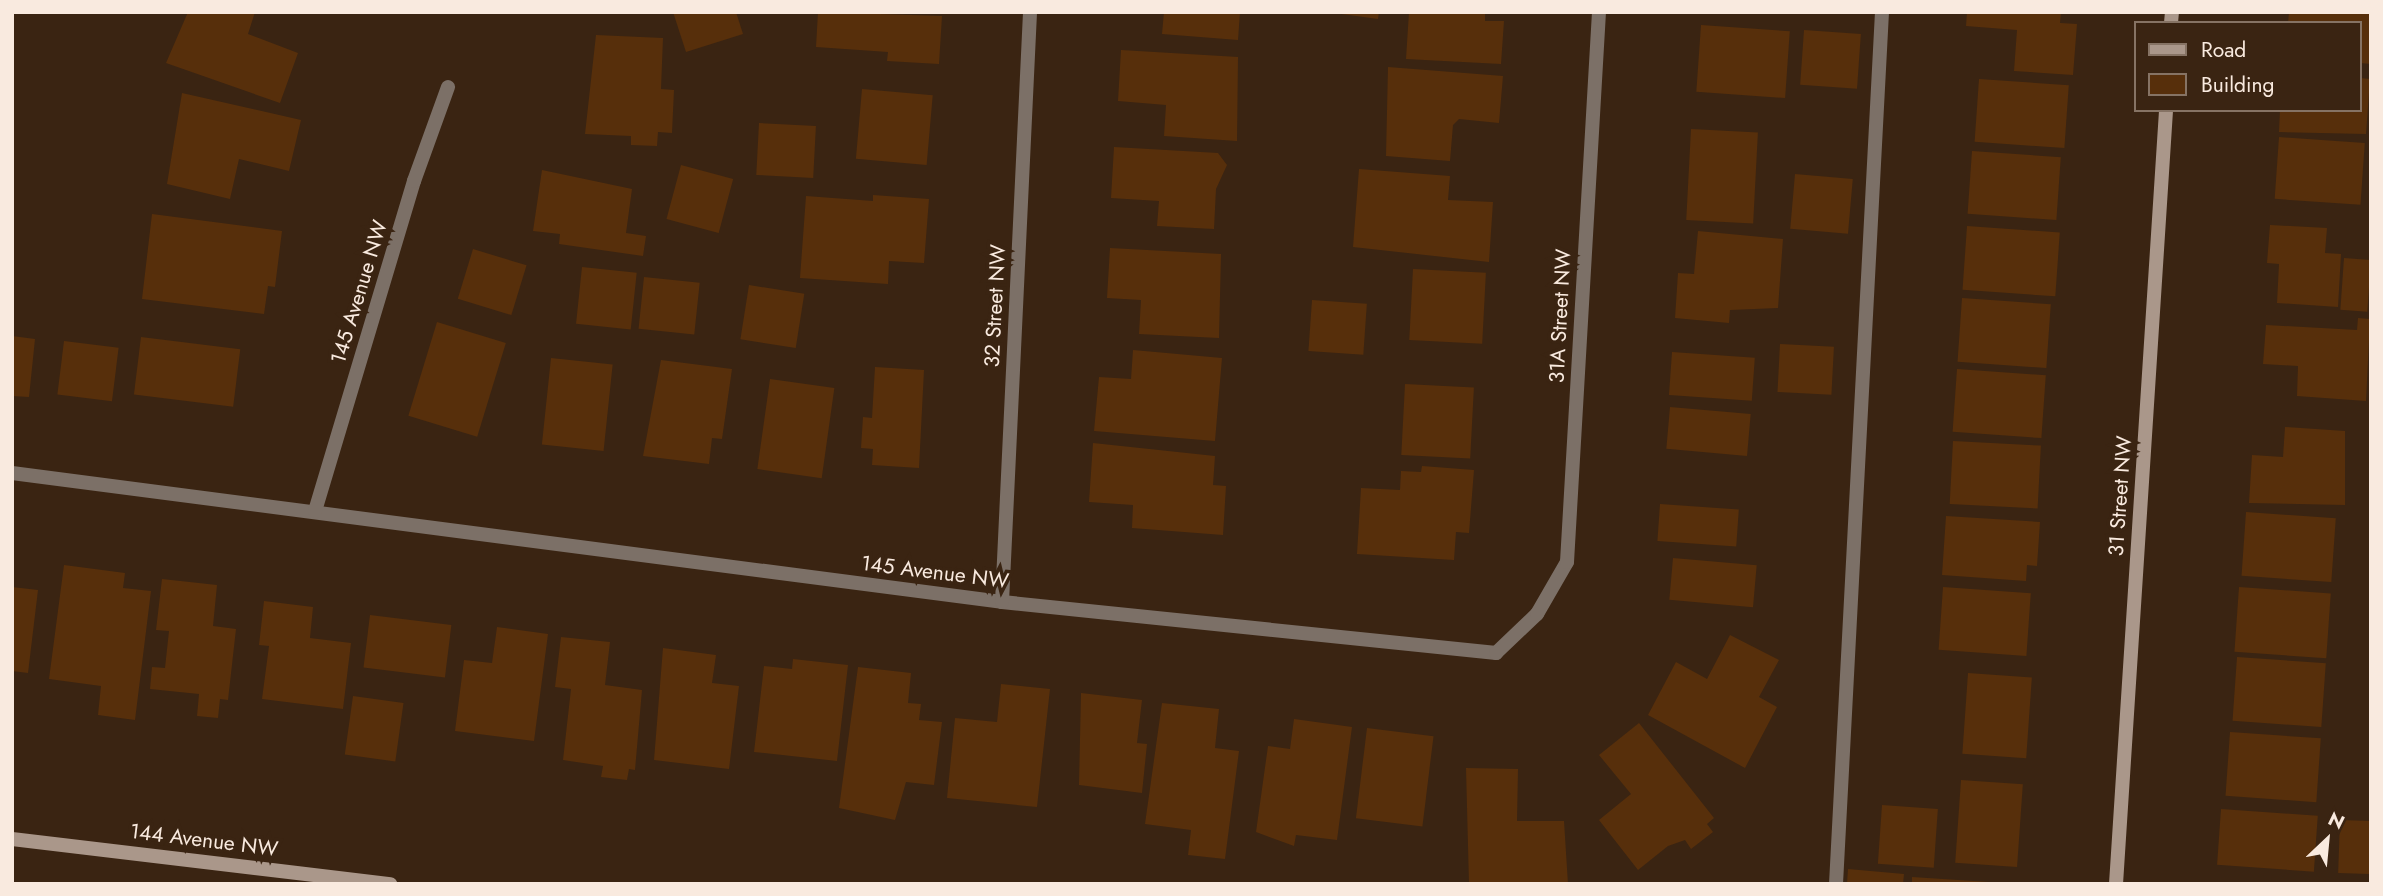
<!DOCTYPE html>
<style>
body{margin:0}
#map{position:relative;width:2383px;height:896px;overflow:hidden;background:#3a2412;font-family:Jost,sans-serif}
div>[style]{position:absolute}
.building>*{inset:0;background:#572f0b;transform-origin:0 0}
.lane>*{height:14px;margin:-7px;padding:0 7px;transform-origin:7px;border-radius:7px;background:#7c7067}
.street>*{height:14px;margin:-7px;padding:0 7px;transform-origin:7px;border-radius:7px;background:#7c7067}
.secondary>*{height:14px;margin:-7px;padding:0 7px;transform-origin:7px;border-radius:7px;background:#aa978a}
span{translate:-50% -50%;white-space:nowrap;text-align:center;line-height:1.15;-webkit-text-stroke:7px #3a2412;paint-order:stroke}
.street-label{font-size:21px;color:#f9eadf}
.frame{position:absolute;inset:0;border:14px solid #f9eadf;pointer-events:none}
.legend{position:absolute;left:2134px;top:21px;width:228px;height:91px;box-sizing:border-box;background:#3a2412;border:2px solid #867364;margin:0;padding:9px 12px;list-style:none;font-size:21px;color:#f9eadf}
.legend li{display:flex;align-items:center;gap:14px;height:35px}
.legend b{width:35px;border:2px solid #867364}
.north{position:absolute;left:2292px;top:805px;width:70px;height:70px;-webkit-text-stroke:5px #3a2412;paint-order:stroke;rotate:26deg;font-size:19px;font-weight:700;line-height:28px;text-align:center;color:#f9eadf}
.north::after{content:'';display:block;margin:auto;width:24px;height:32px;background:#f9eadf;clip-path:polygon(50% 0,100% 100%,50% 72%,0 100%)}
</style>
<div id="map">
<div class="building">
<i style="clip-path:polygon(188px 12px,255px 12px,248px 34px,298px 53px,280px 103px,166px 63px)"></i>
<i style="clip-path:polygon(673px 12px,736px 12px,743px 34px,686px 52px)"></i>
<i style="clip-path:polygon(818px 12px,942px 16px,939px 64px,887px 61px,888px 52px,816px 47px)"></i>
<i style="clip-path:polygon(1164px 12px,1240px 12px,1238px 40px,1162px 34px)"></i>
<i style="clip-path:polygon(1327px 12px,1379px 12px,1378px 19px)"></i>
<i style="clip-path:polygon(1409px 12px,1485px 12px,1485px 21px,1504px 21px,1501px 64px,1406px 59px)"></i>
<i style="clip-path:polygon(1967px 12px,2061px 12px,2060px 23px,2077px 24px,2073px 75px,2014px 71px,2017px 30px,1966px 26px)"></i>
<i style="clip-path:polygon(2289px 12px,2371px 12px,2371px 64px,2360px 63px,2360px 23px,2288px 23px)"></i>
<i style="left:1701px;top:25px;width:89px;height:67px;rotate:4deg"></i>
<i style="left:1804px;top:30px;width:57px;height:55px;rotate:4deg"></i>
<i style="clip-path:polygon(596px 35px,663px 38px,661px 89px,674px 90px,672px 133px,658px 132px,657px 146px,631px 145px,631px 136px,585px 134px)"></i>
<i style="clip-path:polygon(1121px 50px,1238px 57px,1237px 141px,1164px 136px,1166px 105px,1118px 101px)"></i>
<i style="clip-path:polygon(1388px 67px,1503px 76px,1499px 123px,1459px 119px,1453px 125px,1450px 161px,1386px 156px)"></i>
<i style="clip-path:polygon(2360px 78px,2370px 79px,2366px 134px,2279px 132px,2280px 110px,2360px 110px)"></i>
<i style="left:1979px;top:79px;width:90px;height:63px;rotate:4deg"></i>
<i style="left:862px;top:89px;width:71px;height:70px;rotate:5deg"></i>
<i style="clip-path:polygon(182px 93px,301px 120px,289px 171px,239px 159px,230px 199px,167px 184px)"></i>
<i style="left:759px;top:123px;width:57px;height:52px;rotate:3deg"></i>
<i style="left:1691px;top:129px;width:67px;height:91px;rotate:3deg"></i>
<i style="left:2279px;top:137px;width:86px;height:62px;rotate:4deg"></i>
<i style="clip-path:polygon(1114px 147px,1218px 153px,1227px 165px,1216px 189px,1214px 229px,1157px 226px,1159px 201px,1111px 198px)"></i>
<i style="left:1972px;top:151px;width:89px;height:63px;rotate:4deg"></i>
<i style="left:681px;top:165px;width:54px;height:56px;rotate:15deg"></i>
<i style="clip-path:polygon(1359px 169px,1450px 176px,1448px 200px,1493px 202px,1489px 262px,1353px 247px)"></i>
<i style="clip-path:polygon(542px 170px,632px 189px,626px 233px,646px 236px,643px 256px,559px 244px,560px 234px,533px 231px)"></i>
<i style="left:1795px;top:174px;width:58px;height:55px;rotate:5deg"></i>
<i style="clip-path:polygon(873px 195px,929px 199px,924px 263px,889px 261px,888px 284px,800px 278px,806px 196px,873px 201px)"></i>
<i style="clip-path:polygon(152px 214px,282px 231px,275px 287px,268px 286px,264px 314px,142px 299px)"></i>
<i style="clip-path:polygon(2270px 225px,2327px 228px,2325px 253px,2341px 254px,2338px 307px,2277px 303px,2279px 264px,2267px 263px)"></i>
<i style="left:1967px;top:226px;width:93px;height:64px;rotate:4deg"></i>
<i style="clip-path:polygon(1698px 231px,1783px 239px,1778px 308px,1730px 310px,1729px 323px,1675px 318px,1678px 273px,1694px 274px)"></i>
<i style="clip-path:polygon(1110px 248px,1221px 254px,1219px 338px,1139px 334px,1141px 300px,1107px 298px)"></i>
<i style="left:473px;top:249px;width:56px;height:52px;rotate:17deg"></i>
<i style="left:2344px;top:258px;width:27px;height:52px;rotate:4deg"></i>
<i style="left:582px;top:267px;width:55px;height:57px;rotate:6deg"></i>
<i style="left:1413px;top:269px;width:73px;height:71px;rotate:3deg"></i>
<i style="left:644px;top:277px;width:56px;height:52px;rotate:6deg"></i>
<i style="left:749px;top:285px;width:56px;height:55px;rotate:9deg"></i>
<i style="left:1962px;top:298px;width:89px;height:64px;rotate:4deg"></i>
<i style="left:1312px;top:300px;width:55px;height:51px;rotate:4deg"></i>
<i style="clip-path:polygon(2358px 318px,2370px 319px,2366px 401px,2297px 396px,2298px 366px,2263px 364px,2266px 325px,2357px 330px)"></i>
<i style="left:437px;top:322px;width:72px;height:98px;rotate:17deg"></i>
<i style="clip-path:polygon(12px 336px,35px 339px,29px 397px,12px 396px)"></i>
<i style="left:141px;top:337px;width:100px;height:58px;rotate:7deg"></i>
<i style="left:64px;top:341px;width:55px;height:54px;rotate:7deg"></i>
<i style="left:1780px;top:344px;width:54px;height:48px;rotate:3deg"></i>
<i style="clip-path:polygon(1133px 350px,1222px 358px,1215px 441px,1094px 431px,1099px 377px,1131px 379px)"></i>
<i style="left:1672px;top:352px;width:83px;height:43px;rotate:4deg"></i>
<i style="left:551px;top:358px;width:62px;height:87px;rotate:6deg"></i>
<i style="clip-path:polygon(661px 360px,732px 369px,722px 439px,712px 438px,709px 464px,643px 456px)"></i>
<i style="clip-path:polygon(875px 367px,924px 370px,919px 468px,872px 465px,873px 449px,861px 448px,863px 417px,872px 418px)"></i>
<i style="left:1957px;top:369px;width:89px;height:63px;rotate:4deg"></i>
<i style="left:770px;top:379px;width:65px;height:91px;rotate:8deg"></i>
<i style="left:1405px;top:384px;width:69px;height:71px;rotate:3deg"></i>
<i style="left:1670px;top:407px;width:81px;height:42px;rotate:5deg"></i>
<i style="clip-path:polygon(2285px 427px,2345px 431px,2345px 505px,2249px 503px,2252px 455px,2283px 457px)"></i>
<i style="left:1953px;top:441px;width:88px;height:63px;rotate:3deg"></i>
<i style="clip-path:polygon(1093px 443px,1215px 456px,1213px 485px,1226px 486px,1223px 535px,1132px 528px,1133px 505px,1089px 502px)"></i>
<i style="clip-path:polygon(1422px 466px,1474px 470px,1469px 533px,1456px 532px,1454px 560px,1357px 554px,1361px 488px,1400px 490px,1401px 471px,1421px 472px)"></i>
<i style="left:1660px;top:504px;width:79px;height:37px;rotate:4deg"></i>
<i style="left:2246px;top:512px;width:90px;height:64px;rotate:4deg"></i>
<i style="clip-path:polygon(1946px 516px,2040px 522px,2037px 566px,2027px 565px,2026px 581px,1942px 575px)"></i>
<i style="left:1673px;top:558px;width:84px;height:42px;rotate:5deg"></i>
<i style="clip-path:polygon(64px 565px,125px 573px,123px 588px,151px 591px,135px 720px,98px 715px,101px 686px,49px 679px)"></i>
<i style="clip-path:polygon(162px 579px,217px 585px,213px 626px,236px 629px,228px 700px,220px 699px,218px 718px,197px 716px,199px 694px,150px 689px,152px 667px,165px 668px,169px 631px,156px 630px)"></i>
<i style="clip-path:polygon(12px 587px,38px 590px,28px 673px,12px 671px)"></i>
<i style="left:1943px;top:587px;width:88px;height:63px;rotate:4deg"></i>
<i style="left:2239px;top:587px;width:92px;height:65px;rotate:4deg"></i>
<i style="clip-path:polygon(264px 601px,313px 607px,310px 638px,351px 643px,343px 709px,262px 699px,269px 646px,259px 645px)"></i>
<i style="left:370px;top:615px;width:82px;height:53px;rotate:7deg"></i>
<i style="clip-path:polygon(497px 627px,548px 634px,534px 741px,455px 731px,464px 660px,492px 663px)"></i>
<i style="clip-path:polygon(1730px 635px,1779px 660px,1759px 697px,1777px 707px,1745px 768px,1648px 715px,1676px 662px,1707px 679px)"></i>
<i style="clip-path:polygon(561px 637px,610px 642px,605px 685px,642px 690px,635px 770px,629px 769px,627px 780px,601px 777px,603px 766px,563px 760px,571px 689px,555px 687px)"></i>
<i style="clip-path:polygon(663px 648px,716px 655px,712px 683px,739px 686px,729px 769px,654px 760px)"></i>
<i style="left:2237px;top:657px;width:89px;height:64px;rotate:4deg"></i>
<i style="clip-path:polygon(793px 659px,848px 665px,837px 761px,754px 752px,764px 666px,792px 669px)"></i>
<i style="clip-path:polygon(858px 667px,911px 673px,908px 703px,921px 704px,919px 720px,942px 722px,934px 785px,906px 782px,895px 820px,839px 808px)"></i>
<i style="left:1968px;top:673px;width:64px;height:81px;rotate:4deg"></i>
<i style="clip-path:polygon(1001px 684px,1050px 689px,1037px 807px,947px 798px,955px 718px,997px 722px)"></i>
<i style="clip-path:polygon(1081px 693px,1142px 700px,1137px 743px,1147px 744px,1142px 793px,1079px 785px)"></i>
<i style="left:353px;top:696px;width:51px;height:59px;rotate:8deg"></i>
<i style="clip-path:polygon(1162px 703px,1219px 709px,1215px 748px,1239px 751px,1225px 859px,1188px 855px,1191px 830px,1145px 824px)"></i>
<i style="clip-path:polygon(1294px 719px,1352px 727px,1337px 840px,1296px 835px,1294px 846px,1256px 832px,1268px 746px,1290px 749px)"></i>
<i style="clip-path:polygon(1639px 723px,1714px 818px,1707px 824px,1713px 832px,1691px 849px,1685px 840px,1668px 846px,1638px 870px,1599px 820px,1631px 794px,1599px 755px)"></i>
<i style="left:1367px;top:728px;width:67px;height:91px;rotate:7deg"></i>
<i style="left:2230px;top:732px;width:91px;height:64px;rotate:4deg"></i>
<i style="clip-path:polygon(1466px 768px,1518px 769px,1517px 821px,1564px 821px,1568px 884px,1469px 884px)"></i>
<i style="left:1961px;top:780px;width:62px;height:83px;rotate:4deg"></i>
<i style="left:1882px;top:805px;width:56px;height:59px;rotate:4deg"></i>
<i style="left:2221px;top:809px;width:97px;height:56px;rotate:4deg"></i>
<i style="left:2340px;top:820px;width:31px;height:53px;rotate:2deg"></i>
<i style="clip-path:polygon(1848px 869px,1904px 874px,1903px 884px,1847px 884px)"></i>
<i style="clip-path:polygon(1912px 877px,1989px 882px,1989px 884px,1912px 884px)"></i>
</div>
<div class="lane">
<i style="left:1836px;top:884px;width:873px;rotate:-86.98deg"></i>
</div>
<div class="street">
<i style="left:12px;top:473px;width:998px;rotate:7.42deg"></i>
<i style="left:1002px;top:602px;width:497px;rotate:5.9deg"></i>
<i style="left:1496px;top:653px;width:57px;rotate:-43.6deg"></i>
<i style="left:1537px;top:614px;width:60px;rotate:-60deg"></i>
<i style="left:1567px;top:562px;width:551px;rotate:-86.67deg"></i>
<i style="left:315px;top:511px;width:345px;rotate:-73.3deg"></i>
<i style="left:414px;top:181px;width:100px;rotate:-70.1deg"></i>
<i style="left:1002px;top:602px;width:591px;rotate:-87.28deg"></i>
</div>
<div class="secondary">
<i style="left:2171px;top:23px;width:11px;rotate:-85deg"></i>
<i style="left:12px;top:839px;width:381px;rotate:6.8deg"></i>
<i style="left:2116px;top:884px;width:776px;rotate:-86.3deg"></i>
</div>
<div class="street-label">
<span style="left:359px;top:292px;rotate:-73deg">145 Avenue NW</span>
<span style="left:995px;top:306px;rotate:-87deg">32 Street NW</span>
<span style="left:1560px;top:316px;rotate:-87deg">31A Street NW</span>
<span style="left:2120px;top:496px;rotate:-86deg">31 Street NW</span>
<span style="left:935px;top:572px;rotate:7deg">145 Avenue NW</span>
<span style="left:204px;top:840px;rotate:7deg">144 Avenue NW</span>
</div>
<div class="frame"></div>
<ul class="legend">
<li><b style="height:9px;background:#aa978a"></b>Road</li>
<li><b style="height:19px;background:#572f0b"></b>Building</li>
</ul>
<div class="north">N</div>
</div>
